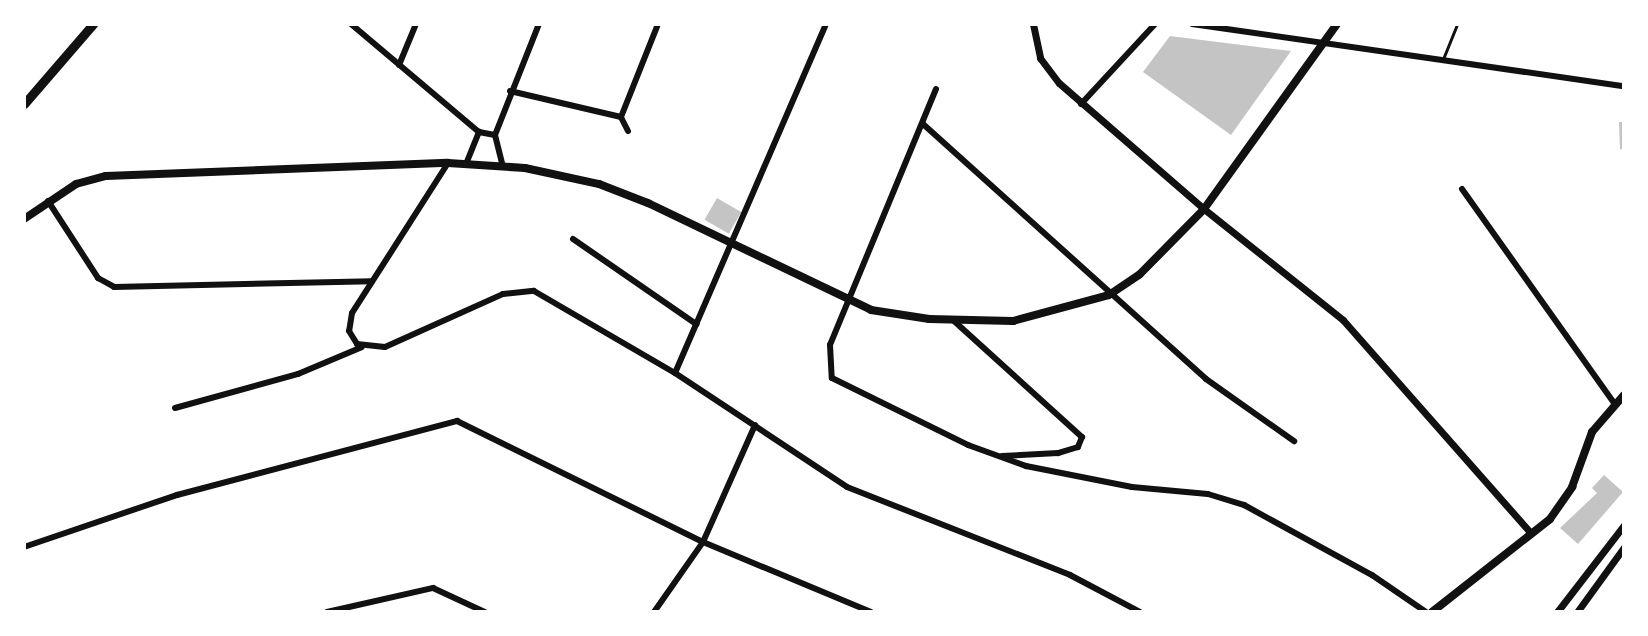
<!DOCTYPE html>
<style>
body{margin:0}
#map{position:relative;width:1648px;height:636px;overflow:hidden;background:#fff;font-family:Mulish,sans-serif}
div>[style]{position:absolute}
.building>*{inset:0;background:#c4c4c4;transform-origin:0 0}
.service>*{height:3px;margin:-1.5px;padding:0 1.5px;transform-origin:1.5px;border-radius:1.5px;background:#111}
.minor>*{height:6px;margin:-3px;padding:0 3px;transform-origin:3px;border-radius:3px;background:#111}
.tertiary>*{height:7px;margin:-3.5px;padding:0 3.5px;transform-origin:3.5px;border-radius:3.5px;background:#111}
.secondary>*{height:8px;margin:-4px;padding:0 4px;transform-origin:4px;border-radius:4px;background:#111}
.primary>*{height:9px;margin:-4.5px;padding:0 4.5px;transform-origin:4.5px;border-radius:4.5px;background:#111}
span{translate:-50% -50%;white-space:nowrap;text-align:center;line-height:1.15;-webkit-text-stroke:7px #fff;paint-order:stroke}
.frame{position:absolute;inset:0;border:26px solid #fff;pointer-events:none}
</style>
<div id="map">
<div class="building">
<i style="clip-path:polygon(1170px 36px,1291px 51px,1231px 135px,1143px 72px)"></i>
<i style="clip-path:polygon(1619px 122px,1624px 122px,1624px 150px,1620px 149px)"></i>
<i style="left:717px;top:198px;width:28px;height:25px;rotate:30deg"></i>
<i style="clip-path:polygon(1604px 475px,1623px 492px,1578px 544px,1560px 528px,1597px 493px,1592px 488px)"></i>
</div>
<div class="service">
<i style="left:1443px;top:59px;width:38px;rotate:-68deg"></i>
</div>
<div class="minor">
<i style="left:351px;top:24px;width:167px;rotate:40.2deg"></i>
<i style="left:1192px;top:24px;width:436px;rotate:8.2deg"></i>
<i style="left:399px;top:65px;width:44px;rotate:-67.5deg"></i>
<i style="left:936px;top:89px;width:277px;rotate:112.5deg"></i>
<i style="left:830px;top:345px;width:33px;rotate:87deg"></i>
<i style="left:832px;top:378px;width:152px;rotate:26.2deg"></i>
<i style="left:968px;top:445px;width:62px;rotate:19.9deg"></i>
<i style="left:1026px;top:466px;width:108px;rotate:11.2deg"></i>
<i style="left:1132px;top:487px;width:76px;rotate:5.3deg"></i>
<i style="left:1208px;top:494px;width:38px;rotate:17deg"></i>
<i style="left:1244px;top:505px;width:146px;rotate:28.7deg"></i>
<i style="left:1372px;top:575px;width:65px;rotate:34.4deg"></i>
<i style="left:510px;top:91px;width:114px;rotate:13.2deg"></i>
<i style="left:1081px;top:104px;width:109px;rotate:-47.2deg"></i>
<i style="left:923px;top:124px;width:381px;rotate:42deg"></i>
<i style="left:1206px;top:379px;width:108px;rotate:35.2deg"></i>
<i style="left:628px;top:131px;width:16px;rotate:-117deg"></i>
<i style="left:621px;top:117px;width:100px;rotate:-68.3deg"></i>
<i style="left:495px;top:135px;width:119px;rotate:-68.4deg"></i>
<i style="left:448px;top:163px;width:178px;rotate:122.6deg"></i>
<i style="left:352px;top:313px;width:18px;rotate:99deg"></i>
<i style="left:349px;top:331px;width:15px;rotate:58deg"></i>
<i style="left:357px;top:344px;width:28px;rotate:6deg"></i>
<i style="left:385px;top:347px;width:129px;rotate:-24.2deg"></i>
<i style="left:503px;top:294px;width:31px;rotate:-6deg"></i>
<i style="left:534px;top:291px;width:163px;rotate:30.2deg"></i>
<i style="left:675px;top:373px;width:206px;rotate:33.5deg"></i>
<i style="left:847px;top:487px;width:240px;rotate:21.5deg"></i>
<i style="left:1070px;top:575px;width:79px;rotate:27.9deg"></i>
<i style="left:466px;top:164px;width:35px;rotate:-68deg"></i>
<i style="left:479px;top:132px;width:16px;rotate:11deg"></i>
<i style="left:495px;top:135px;width:32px;rotate:76deg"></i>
<i style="left:1462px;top:189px;width:264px;rotate:54.6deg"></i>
<i style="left:48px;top:201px;width:92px;rotate:57deg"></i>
<i style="left:98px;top:278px;width:18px;rotate:29deg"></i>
<i style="left:114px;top:287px;width:258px;rotate:-1.3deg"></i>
<i style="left:573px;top:239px;width:150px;rotate:34.6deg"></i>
<i style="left:954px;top:321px;width:173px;rotate:42.2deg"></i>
<i style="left:1082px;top:437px;width:11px;rotate:112deg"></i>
<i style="left:1078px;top:447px;width:21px;rotate:163deg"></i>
<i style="left:1058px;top:453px;width:56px;rotate:176.9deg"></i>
<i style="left:675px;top:373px;width:380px;rotate:-66.6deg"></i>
<i style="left:175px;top:408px;width:128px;rotate:-15.5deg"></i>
<i style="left:298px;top:374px;width:69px;rotate:-22.9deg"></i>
<i style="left:24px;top:547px;width:162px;rotate:-18.8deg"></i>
<i style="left:177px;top:495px;width:290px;rotate:-14.8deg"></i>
<i style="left:457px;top:421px;width:274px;rotate:26.2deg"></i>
<i style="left:703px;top:542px;width:182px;rotate:22.6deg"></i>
<i style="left:327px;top:612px;width:109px;rotate:-12.8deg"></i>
<i style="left:433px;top:588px;width:57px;rotate:24.8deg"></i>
<i style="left:654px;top:612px;width:85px;rotate:-55deg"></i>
<i style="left:703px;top:542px;width:128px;rotate:-66deg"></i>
</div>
<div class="tertiary">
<i style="left:1033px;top:24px;width:35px;rotate:78deg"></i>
<i style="left:1040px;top:58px;width:31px;rotate:53deg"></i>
<i style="left:1059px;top:83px;width:192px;rotate:41deg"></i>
<i style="left:1204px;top:209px;width:178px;rotate:38.6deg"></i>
<i style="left:1343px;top:320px;width:284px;rotate:48.6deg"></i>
<i style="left:1557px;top:612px;width:110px;rotate:-52.4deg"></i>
<i style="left:1577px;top:612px;width:80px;rotate:-54.1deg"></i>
</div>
<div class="secondary">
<i style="left:24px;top:219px;width:63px;rotate:-33.9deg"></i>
<i style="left:76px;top:184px;width:31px;rotate:-15deg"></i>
<i style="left:106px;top:176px;width:342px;rotate:-2.2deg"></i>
<i style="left:448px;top:163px;width:77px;rotate:3.7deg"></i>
<i style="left:525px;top:168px;width:76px;rotate:12.2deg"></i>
<i style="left:599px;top:184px;width:53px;rotate:21.2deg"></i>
<i style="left:648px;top:203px;width:247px;rotate:25.6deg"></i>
<i style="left:871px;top:310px;width:59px;rotate:8.8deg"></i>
<i style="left:929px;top:319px;width:84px;rotate:1.4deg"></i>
<i style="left:1013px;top:321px;width:99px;rotate:-15.2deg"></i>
<i style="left:1109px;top:295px;width:37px;rotate:-34deg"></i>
<i style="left:1140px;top:274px;width:91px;rotate:-45.4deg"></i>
<i style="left:1204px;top:209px;width:228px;rotate:-54.3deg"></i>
<i style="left:1432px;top:612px;width:150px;rotate:-38.2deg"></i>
<i style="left:1550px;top:519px;width:39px;rotate:-55deg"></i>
<i style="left:1572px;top:487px;width:59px;rotate:-70deg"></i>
<i style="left:1592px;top:432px;width:49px;rotate:-49.1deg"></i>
</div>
<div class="primary">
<i style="left:24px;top:104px;width:106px;rotate:-49.2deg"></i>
</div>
<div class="frame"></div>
</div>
